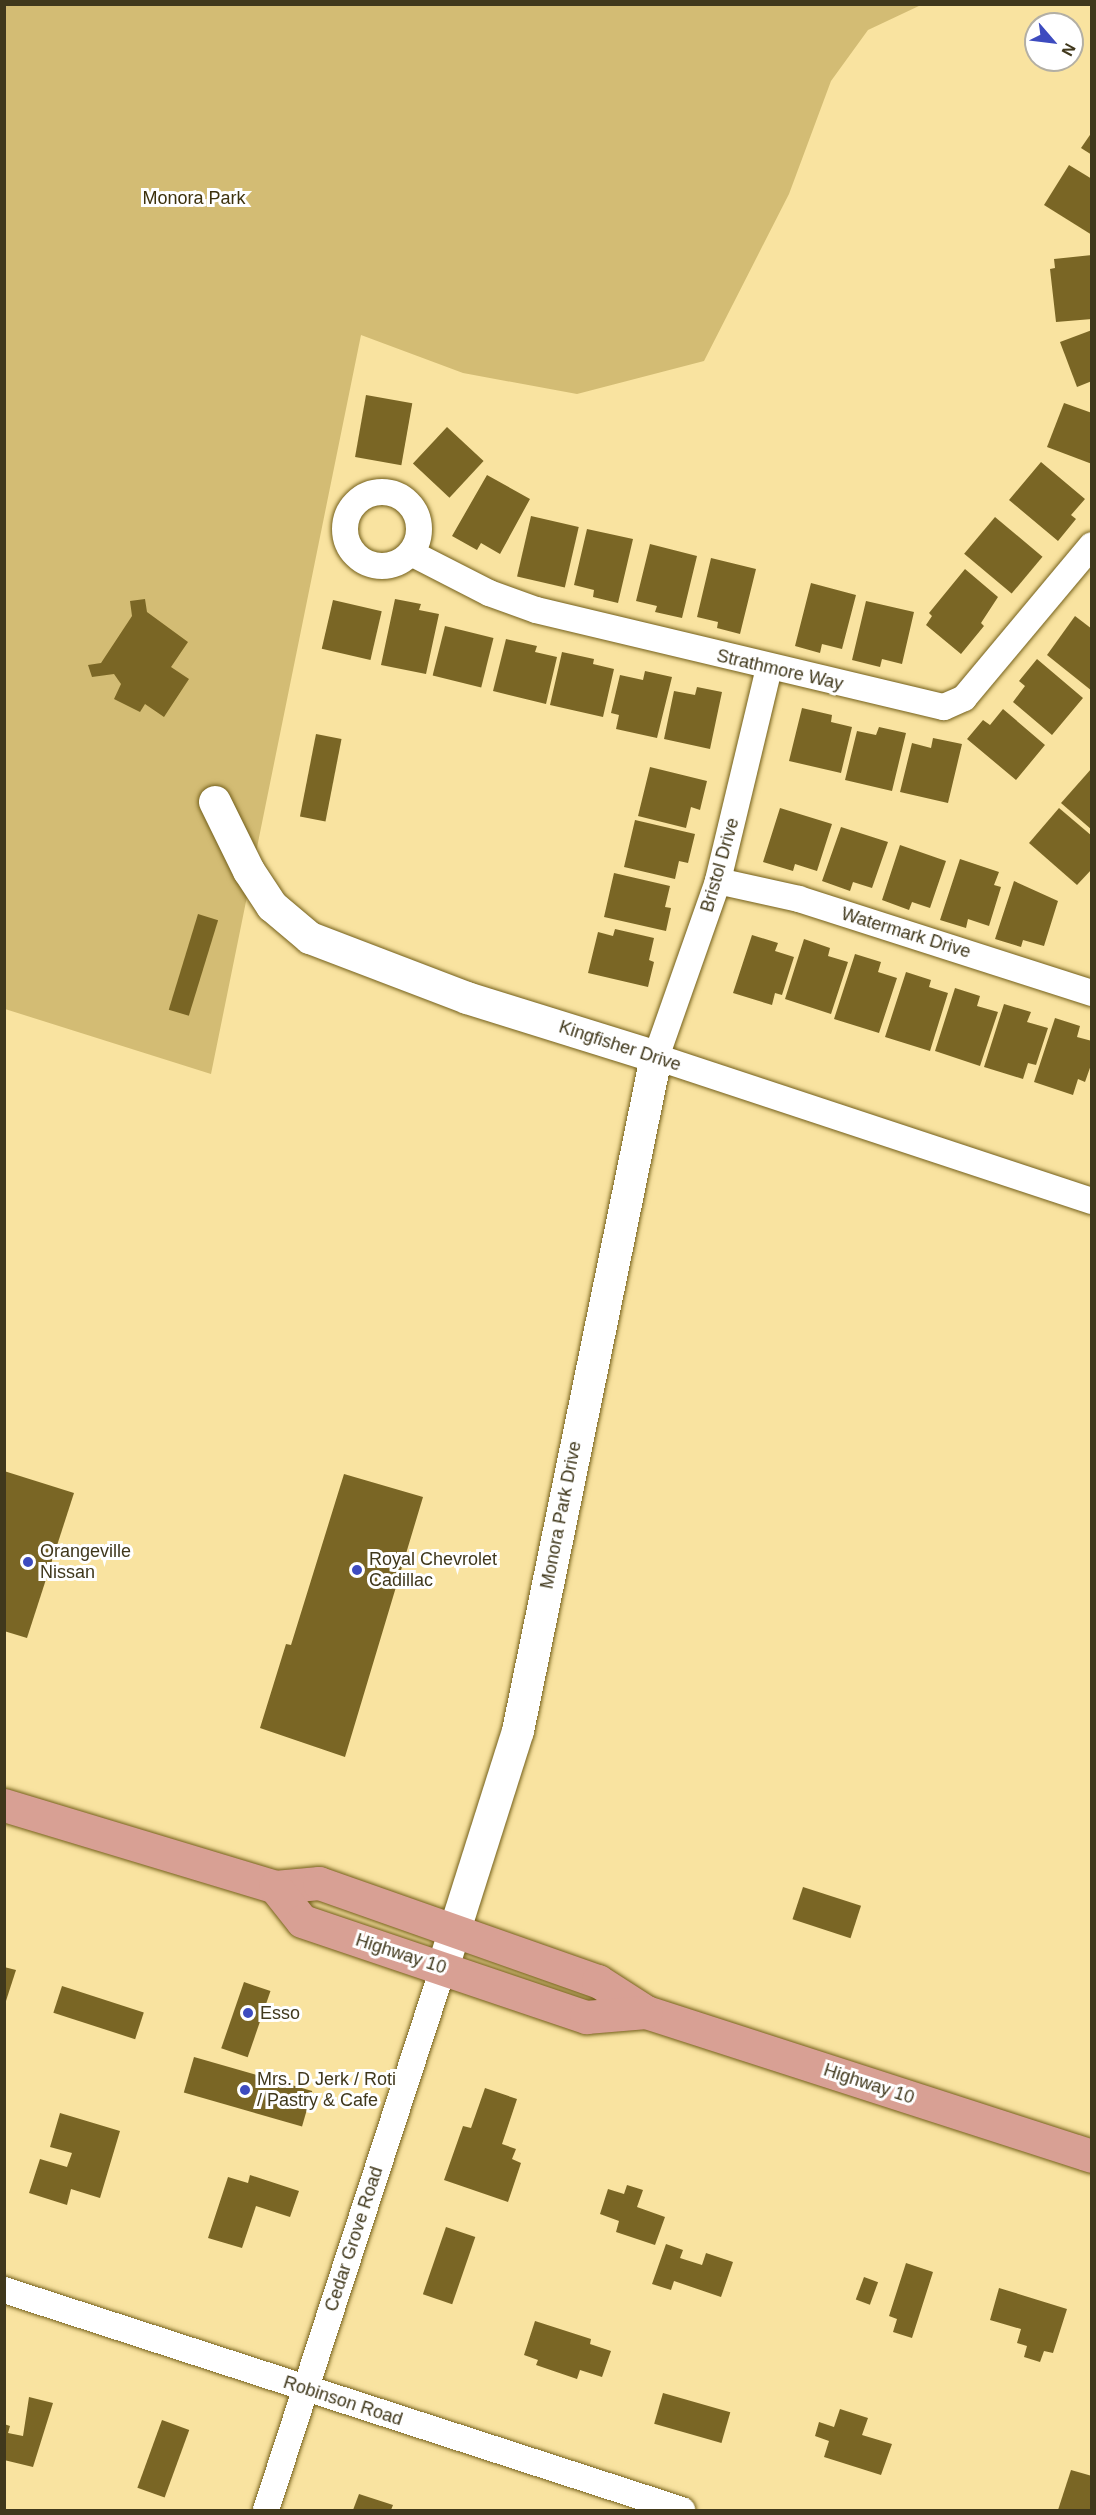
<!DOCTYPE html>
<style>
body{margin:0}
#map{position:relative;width:1096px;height:2515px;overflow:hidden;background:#f9e3a0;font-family:Helvetica,sans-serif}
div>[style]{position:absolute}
.green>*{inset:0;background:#d3bc74}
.building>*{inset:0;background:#7a6625;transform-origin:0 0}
.roads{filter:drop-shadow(0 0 2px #735f1a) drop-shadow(0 0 2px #735f1a)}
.minor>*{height:26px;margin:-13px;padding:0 13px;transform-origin:13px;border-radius:13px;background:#fff}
.minor>.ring{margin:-13px;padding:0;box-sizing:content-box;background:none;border:26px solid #fff;border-radius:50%}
.tertiary>*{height:32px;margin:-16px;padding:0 16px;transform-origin:16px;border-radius:16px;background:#fff}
.trunk>*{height:33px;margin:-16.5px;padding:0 16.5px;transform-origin:16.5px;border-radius:16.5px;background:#d8a094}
.dots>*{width:16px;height:16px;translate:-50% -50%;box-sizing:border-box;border:3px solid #fff;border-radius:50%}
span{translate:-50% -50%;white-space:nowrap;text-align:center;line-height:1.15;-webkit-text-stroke:6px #fff;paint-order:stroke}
.park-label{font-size:18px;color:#3d310c}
.street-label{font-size:18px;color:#40381c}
.poi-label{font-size:18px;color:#40381c}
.left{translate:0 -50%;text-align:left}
.frame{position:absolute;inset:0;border:6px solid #40381c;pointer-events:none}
.north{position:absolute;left:1024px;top:12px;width:60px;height:60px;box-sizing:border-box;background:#fff;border:2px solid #b3afa4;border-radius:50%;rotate:118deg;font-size:16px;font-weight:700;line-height:24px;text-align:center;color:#40381c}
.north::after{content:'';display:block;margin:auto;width:21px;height:27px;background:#3d4bbf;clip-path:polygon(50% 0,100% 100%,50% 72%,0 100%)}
</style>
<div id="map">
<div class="green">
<i style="clip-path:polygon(5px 5px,921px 5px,868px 30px,831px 81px,789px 194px,704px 361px,577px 394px,463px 373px,361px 335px,211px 1074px,5px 1009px)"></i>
</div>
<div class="building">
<i style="clip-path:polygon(1092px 132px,1092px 155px,1081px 148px)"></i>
<i style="clip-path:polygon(1069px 165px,1092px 179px,1092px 235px,1044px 205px)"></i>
<i style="clip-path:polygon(1092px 255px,1092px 319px,1056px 322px,1050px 269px,1055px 268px,1054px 259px)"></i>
<i style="clip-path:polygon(1092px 330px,1092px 381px,1077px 387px,1060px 342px)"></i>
<i style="left:366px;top:395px;width:47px;height:63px;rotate:10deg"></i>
<i style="clip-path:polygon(1064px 403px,1092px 413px,1092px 464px,1047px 447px)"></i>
<i style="left:447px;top:427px;width:50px;height:50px;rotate:43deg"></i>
<i style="clip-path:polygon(1041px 462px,1085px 499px,1071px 515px,1076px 519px,1058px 541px,1009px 500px)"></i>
<i style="clip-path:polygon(487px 475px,530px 499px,500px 554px,481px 543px,477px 550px,452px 536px)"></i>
<i style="left:531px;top:516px;width:49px;height:62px;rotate:13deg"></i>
<i style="left:995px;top:517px;width:62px;height:48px;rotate:40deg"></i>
<i style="clip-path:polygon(587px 529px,633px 539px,618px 603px,593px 597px,594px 590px,574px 585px)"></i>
<i style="clip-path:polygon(650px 544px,697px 556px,682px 618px,655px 612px,657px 606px,636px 601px)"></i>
<i style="clip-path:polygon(711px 558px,756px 569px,740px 634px,717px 628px,718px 622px,697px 617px)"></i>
<i style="clip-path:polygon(965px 569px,998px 597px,981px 623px,984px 626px,961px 654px,926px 625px,932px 616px,929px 613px)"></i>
<i style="clip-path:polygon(811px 583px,856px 595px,842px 649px,822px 644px,820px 653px,795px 646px)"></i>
<i style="clip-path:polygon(145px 599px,147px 612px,188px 642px,171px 667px,189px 679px,164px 717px,145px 704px,140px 712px,114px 699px,121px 684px,114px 674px,92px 677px,88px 665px,101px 663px,132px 616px,130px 601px)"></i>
<i style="clip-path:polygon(395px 599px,421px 604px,419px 610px,439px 614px,426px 674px,381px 665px)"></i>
<i style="left:333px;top:600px;width:50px;height:50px;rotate:13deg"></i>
<i style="clip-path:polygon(866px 601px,914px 612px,902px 664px,882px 659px,880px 667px,852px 660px)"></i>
<i style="clip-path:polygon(1075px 616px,1092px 629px,1092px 691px,1047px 655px)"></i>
<i style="left:445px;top:626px;width:50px;height:51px;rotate:14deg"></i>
<i style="clip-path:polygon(506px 639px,537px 646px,535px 652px,557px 657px,546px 704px,493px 691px)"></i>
<i style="clip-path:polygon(562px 652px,594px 659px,593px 664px,614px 669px,603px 717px,550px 705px)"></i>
<i style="clip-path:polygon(1037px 659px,1083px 698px,1052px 735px,1013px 702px,1025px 686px,1019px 681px)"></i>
<i style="clip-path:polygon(645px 671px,672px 677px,657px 738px,616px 729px,619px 715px,611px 713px,620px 675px,643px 680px)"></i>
<i style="clip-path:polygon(697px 687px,722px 692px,710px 749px,664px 739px,674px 691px,695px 695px)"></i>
<i style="clip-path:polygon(802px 708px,832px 715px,831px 722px,852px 727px,841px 773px,789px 761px)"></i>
<i style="clip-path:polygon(1003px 709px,1045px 745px,1016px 780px,967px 739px,983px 720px,990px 725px)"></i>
<i style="clip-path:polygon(879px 727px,906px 733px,892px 791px,845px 780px,857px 731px,876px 735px)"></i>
<i style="left:316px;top:734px;width:26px;height:84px;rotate:11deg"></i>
<i style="clip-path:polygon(933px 738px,962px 744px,948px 803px,900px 792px,912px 743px,931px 748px)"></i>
<i style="clip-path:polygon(650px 767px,707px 781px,700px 810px,691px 807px,686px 828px,638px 816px)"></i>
<i style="clip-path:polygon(1092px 768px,1092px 830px,1061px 803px)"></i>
<i style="clip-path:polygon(780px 808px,832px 824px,817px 871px,795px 864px,793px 871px,763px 862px)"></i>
<i style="clip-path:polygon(1059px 808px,1092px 836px,1092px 869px,1077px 885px,1029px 843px)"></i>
<i style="clip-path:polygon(635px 820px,695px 834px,688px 863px,679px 861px,675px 879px,624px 867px)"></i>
<i style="clip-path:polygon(841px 827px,888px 842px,872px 888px,853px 882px,850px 891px,822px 881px)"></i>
<i style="clip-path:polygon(900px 845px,946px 861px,930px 908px,912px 902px,909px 910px,882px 900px)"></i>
<i style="clip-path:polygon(960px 859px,999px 872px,994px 885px,1001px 887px,989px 926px,968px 919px,966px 928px,940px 920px)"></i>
<i style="clip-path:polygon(614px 873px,670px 886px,665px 907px,671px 908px,666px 931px,604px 917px)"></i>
<i style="clip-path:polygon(1014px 881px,1058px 901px,1044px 946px,1023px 940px,1021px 947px,995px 939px)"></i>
<i style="left:198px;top:914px;width:21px;height:100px;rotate:17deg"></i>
<i style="clip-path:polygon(615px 929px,654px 938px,649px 960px,654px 962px,648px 987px,588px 973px,598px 932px,613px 936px)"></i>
<i style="clip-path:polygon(752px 935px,778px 943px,775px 951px,794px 957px,782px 995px,775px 993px,772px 1005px,733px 993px)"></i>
<i style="clip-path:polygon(804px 939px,830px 948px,828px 956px,848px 962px,831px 1014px,785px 999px)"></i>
<i style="clip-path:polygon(855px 954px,881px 962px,878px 972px,897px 978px,879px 1033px,834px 1019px)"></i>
<i style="clip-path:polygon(906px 972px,931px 980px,929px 987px,948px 993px,930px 1051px,885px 1037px)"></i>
<i style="clip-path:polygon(955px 988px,980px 996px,977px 1006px,998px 1012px,980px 1066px,935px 1051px)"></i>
<i style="clip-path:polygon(1004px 1004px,1031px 1012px,1027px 1022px,1048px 1028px,1036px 1065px,1028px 1063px,1023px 1079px,984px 1067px)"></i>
<i style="clip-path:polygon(1055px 1018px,1080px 1026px,1077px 1037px,1092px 1041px,1092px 1062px,1085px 1082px,1078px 1079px,1073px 1095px,1034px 1082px)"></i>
<i style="clip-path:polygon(4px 1471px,74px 1493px,27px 1638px,4px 1631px)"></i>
<i style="clip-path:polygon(344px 1474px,423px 1497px,345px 1757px,260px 1728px,286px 1644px,291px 1645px)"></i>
<i style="left:803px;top:1887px;width:61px;height:34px;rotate:18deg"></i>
<i style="clip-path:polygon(4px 1967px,16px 1970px,5px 2004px,4px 2004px)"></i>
<i style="left:244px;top:1982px;width:28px;height:70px;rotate:19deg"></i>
<i style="left:62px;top:1986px;width:86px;height:28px;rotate:18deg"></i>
<i style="left:194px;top:2057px;width:123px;height:37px;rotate:16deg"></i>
<i style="clip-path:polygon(485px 2088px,517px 2099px,502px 2144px,516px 2149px,512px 2159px,521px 2163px,508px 2202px,444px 2180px,463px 2126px,471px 2128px)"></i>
<i style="clip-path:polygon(60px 2113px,120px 2131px,100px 2198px,71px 2189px,67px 2205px,29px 2193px,40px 2159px,67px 2167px,72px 2153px,50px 2147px)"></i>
<i style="clip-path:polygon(250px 2175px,299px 2191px,290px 2217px,256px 2206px,242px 2248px,208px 2238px,228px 2177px,248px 2183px)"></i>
<i style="clip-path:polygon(627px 2185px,643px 2190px,637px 2207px,665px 2217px,655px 2245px,616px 2232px,619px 2221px,600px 2214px,608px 2189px,624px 2194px)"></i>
<i style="left:446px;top:2227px;width:31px;height:71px;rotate:19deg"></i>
<i style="clip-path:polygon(666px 2244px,683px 2250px,680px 2258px,702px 2265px,706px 2253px,733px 2262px,721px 2297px,674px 2281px,671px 2290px,652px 2284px)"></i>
<i style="clip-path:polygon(906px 2263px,933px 2272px,912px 2338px,893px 2332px,897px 2319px,889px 2316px)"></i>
<i style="left:864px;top:2277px;width:15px;height:24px;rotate:20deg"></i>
<i style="clip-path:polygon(999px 2288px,1067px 2309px,1053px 2353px,1044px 2351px,1040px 2362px,1024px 2357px,1027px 2346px,1017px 2343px,1021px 2329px,990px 2320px)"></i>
<i style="clip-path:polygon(535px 2321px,591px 2339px,590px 2344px,611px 2351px,602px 2377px,580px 2370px,577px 2379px,536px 2365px,538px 2360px,524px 2355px)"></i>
<i style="left:663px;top:2393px;width:70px;height:32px;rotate:16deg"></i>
<i style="clip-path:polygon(29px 2397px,53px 2403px,33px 2467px,4px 2460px,4px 2424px,10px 2426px,8px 2433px,23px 2436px)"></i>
<i style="clip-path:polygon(840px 2409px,868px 2418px,862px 2435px,892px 2444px,881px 2475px,824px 2457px,829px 2441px,815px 2436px,819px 2422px,834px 2427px)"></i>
<i style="left:162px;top:2420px;width:29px;height:72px;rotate:20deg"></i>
<i style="clip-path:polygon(1071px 2470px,1092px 2476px,1092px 2510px,1058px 2510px)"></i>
<i style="clip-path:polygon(359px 2494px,393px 2505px,391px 2510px,353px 2510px)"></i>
</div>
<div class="roads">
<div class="minor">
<i class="ring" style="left:345px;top:492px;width:48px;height:48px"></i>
<i style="left:411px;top:553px;width:88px;rotate:27.1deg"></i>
<i style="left:489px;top:593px;width:50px;rotate:19.9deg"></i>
<i style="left:536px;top:610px;width:419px;rotate:13.4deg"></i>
<i style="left:944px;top:707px;width:22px;rotate:-24deg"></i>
<i style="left:964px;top:698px;width:199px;rotate:-50.1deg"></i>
<i style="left:769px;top:668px;width:219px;rotate:103.5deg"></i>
<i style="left:718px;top:881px;width:187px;rotate:109.4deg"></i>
<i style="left:656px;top:1057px;width:459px;rotate:18.3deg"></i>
<i style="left:718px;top:881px;width:83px;rotate:12.5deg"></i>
<i style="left:799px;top:899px;width:308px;rotate:17.8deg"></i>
<i style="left:4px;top:2290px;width:713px;rotate:17.98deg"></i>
<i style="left:266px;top:2510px;width:570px;rotate:-71.91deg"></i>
</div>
<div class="tertiary">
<i style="left:215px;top:802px;width:77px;rotate:63.8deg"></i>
<i style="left:249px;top:871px;width:42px;rotate:56.7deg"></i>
<i style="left:272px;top:906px;width:50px;rotate:40.1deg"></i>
<i style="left:310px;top:938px;width:168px;rotate:20.9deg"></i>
<i style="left:467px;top:998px;width:198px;rotate:17.3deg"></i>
<i style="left:656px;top:1057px;width:688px;rotate:101.57deg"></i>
<i style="left:518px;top:1731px;width:249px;rotate:107.6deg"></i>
</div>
<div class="trunk">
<i style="left:4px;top:1805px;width:283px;rotate:16.8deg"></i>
<i style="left:275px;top:1887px;width:44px;rotate:-5.2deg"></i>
<i style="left:319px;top:1883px;width:296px;rotate:19.4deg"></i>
<i style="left:598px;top:1981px;width:57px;rotate:32.9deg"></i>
<i style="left:646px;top:2012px;width:469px;rotate:17.9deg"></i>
<i style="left:275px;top:1887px;width:43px;rotate:51.5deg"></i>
<i style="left:302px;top:1921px;width:300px;rotate:18.7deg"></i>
<i style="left:586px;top:2017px;width:60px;rotate:-4.8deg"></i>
</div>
</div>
<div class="dots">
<i style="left:28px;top:1562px;background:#3d4bbf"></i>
<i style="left:357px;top:1570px;background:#3d4bbf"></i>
<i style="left:248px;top:2013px;background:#3d4bbf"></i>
<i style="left:245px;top:2090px;background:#3d4bbf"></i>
</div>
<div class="park-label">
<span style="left:194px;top:198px">Monora Park</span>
</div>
<div class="street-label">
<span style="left:780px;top:670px;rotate:13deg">Strathmore Way</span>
<span style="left:720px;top:865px;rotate:-74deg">Bristol Drive</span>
<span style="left:906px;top:933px;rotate:17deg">Watermark Drive</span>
<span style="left:620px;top:1046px;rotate:18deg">Kingfisher Drive</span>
<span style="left:561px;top:1515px;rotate:-79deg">Monora Park Drive</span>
<span style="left:401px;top:1954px;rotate:18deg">Highway 10</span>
<span style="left:869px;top:2084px;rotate:18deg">Highway 10</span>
<span style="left:354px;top:2239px;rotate:-72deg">Cedar Grove Road</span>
<span style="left:343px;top:2401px;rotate:18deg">Robinson Road</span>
</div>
<div class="poi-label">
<span class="left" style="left:40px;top:1562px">Orangeville<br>Nissan</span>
<span class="left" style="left:369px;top:1570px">Royal Chevrolet<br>Cadillac</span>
<span class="left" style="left:260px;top:2013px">Esso</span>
<span class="left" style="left:257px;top:2090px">Mrs. D Jerk / Roti<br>/ Pastry &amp; Cafe</span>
</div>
<div class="frame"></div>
<div class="north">N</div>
</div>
